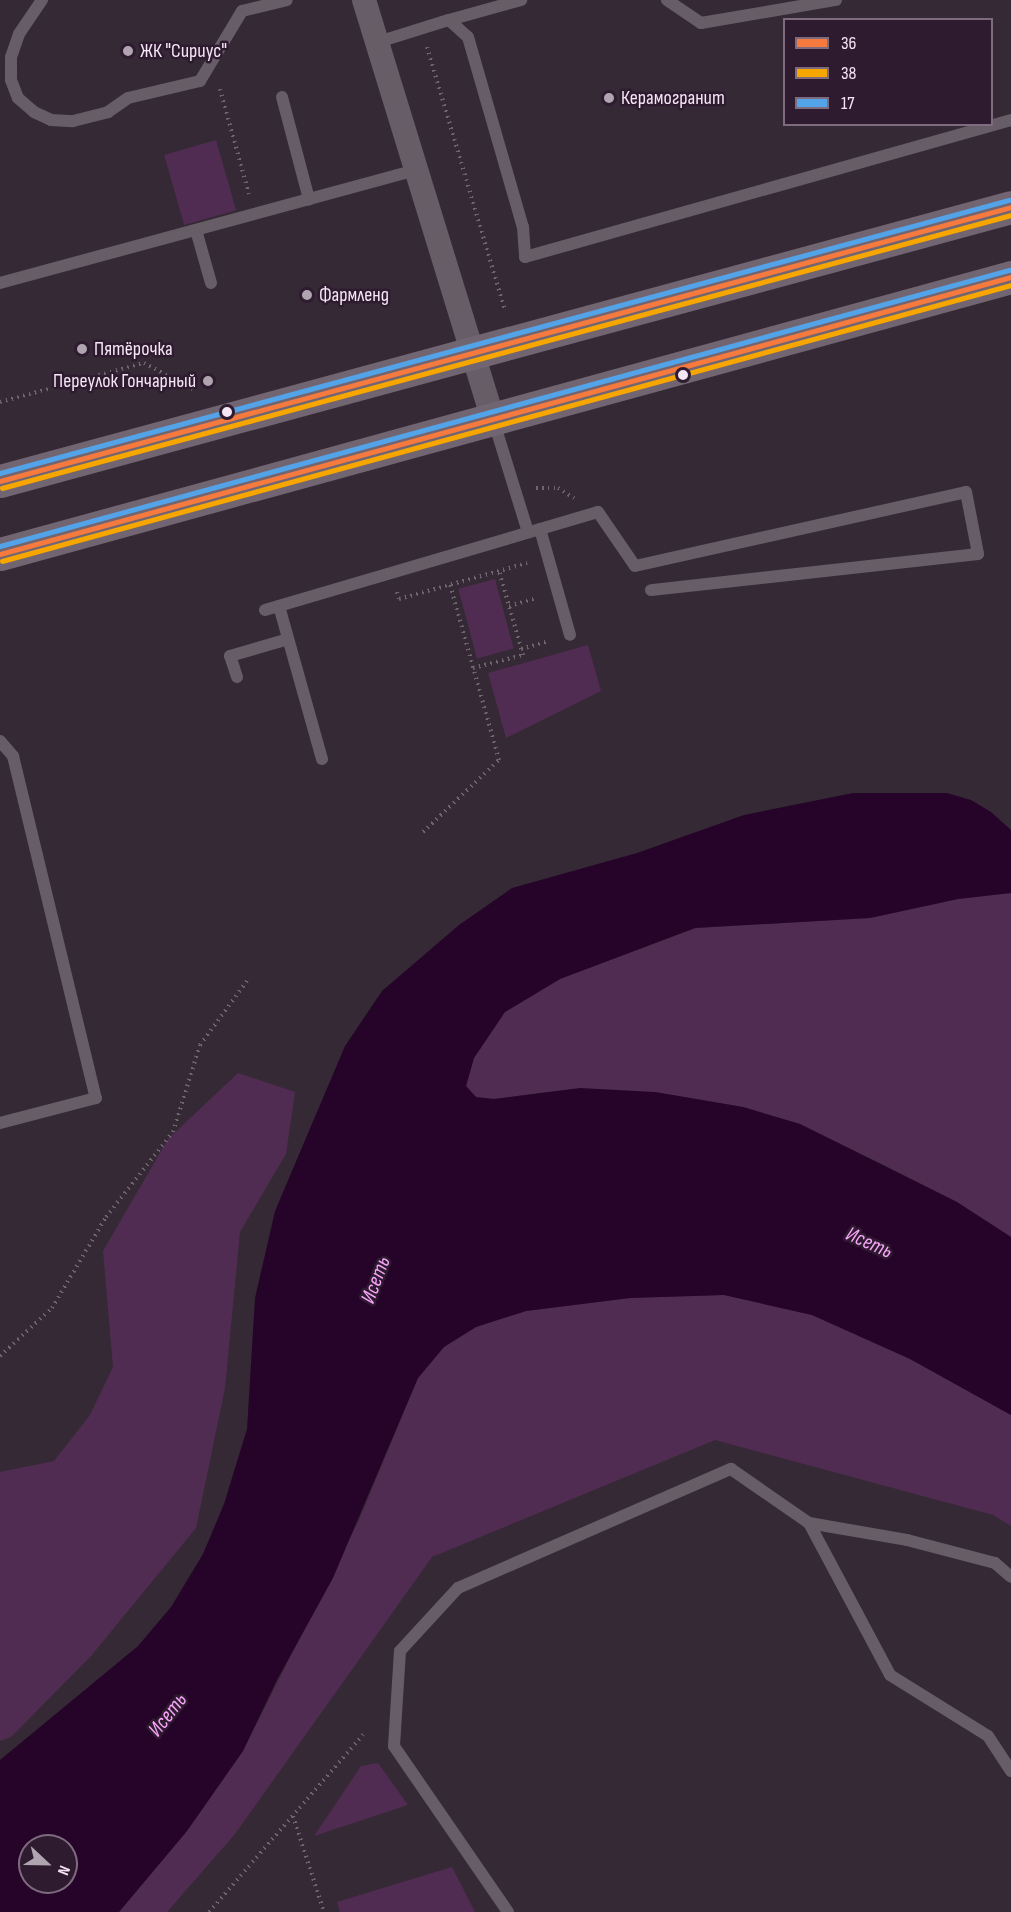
<!DOCTYPE html>
<meta charset="utf-8">
<style>
body{margin:0}
#map{position:relative;width:1011px;height:1912px;overflow:hidden;background:#352935;font-family:"Sofia Sans Condensed",sans-serif}
div>[style]{position:absolute}
.green>*{inset:0;background:#512c52;transform-origin:0 0}
.water>*{inset:0;background:#260429}
.path>*{height:4px;margin-top:-2px;transform-origin:0;background:repeating-linear-gradient(90deg,#6f656f 0 1.5px,transparent 0 6px)}
.service>*{height:12px;margin:-6px;padding:0 6px;transform-origin:6px;border-radius:6px;background:#675d67}
.minor>*{height:24px;margin:-12px;padding:0 12px;transform-origin:12px;border-radius:12px;background:#675d67}
.primary>*{height:33px;margin:-16.5px;padding:0 16.5px;transform-origin:16.5px;border-radius:16.5px;background:#726572}
.bus-1>*{height:4.5px;margin:-2.25px;padding:0 2.25px;transform-origin:2.25px;border-radius:2.25px;background:#f6793e}
.bus-2>*{height:4.5px;margin:-2.25px;padding:0 2.25px;transform-origin:2.25px;border-radius:2.25px;background:#f7a600}
.bus-3>*{height:4.5px;margin:-2.25px;padding:0 2.25px;transform-origin:2.25px;border-radius:2.25px;background:#53a3e8}
.dots>*{width:16px;height:16px;translate:-50% -50%;box-sizing:border-box;border:3px solid #2f1b30;border-radius:50%}
span{translate:-50% -50%;white-space:nowrap;text-align:center;line-height:1.15;-webkit-text-stroke:5px #2f1b30;paint-order:stroke}
.poi-label{font-size:20px;color:#f4e6f4}
.left{translate:0 -50%;text-align:left}
.right{translate:-100% -50%;text-align:right}
.water-label{font-size:21px;color:#f9a5fb;font-style:italic}
.legend{position:absolute;left:783px;top:18px;width:210px;height:108px;box-sizing:border-box;background:#2f1b30;border:2px solid #7e6c7e;margin:0;padding:8px 10px;list-style:none;font-size:18px;color:#f4e6f4}
.legend li{display:flex;align-items:center;gap:12px;height:30px}
.legend b{width:30px;border:2px solid #7e6c7e}
.north{position:absolute;left:18px;top:1834px;width:60px;height:60px;box-sizing:border-box;background:#2f1b30;border:2px solid #7e6c7e;border-radius:50%;rotate:112deg;font-size:16px;font-weight:700;line-height:24px;text-align:center;color:#f4e6f4}
.north::after{content:'';display:block;margin:auto;width:21px;height:27px;background:#b1a4b1;clip-path:polygon(50% 0,100% 100%,50% 72%,0 100%)}
</style>
<div id="map">
<div class="green">
<i style="left:216px;top:140px;width:73px;height:54px;rotate:74deg"></i>
<i style="left:495px;top:579px;width:72px;height:38px;rotate:75deg"></i>
<i style="clip-path:polygon(588px 645px,601px 691px,506px 738px,488px 673px)"></i>
<i style="clip-path:polygon(1011px 893px,1011px 1237px,957px 1202px,882px 1164px,800px 1124px,743px 1107px,655px 1092px,547px 1092px,494px 1099px,476px 1098px,466px 1086px,474px 1058px,505px 1012px,560px 979px,696px 928px,870px 918px,958px 899px)"></i>
<i style="clip-path:polygon(238px 1073px,295px 1092px,286px 1154px,240px 1232px,225px 1388px,196px 1528px,91px 1656px,11px 1737px,0 1741px,0 1472px,54px 1461px,90px 1415px,113px 1367px,103px 1251px,168px 1139px)"></i>
<i style="clip-path:polygon(724px 1295px,812px 1315px,910px 1359px,1011px 1415px,1011px 1526px,993px 1515px,715px 1440px,432px 1557px,235px 1834px,167px 1912px,119px 1912px,187px 1831px,243px 1751px,359px 1520px,418px 1378px,444px 1347px,476px 1327px,526px 1311px,630px 1298px)"></i>
<i style="clip-path:polygon(378px 1763px,408px 1805px,314px 1836px,361px 1766px)"></i>
<i style="clip-path:polygon(452px 1867px,475px 1912px,340px 1912px,337px 1902px)"></i>
</div>
<div class="water">
<i style="clip-path:polygon(evenodd,853px 793px,947px 793px,971px 800px,991px 812px,1011px 830px,1011px 893px,958px 899px,870px 918px,695px 928px,560px 979px,505px 1012px,474px 1058px,466px 1086px,476px 1097px,494px 1099px,580px 1088px,655px 1092px,743px 1107px,800px 1124px,957px 1202px,1011px 1237px,1011px 1415px,910px 1359px,812px 1315px,724px 1295px,630px 1298px,526px 1311px,476px 1327px,444px 1347px,418px 1378px,333px 1578px,277px 1680px,243px 1751px,187px 1831px,119px 1912px,0 1912px,0 1760px,138px 1646px,171px 1607px,203px 1554px,224px 1504px,247px 1429px,255px 1298px,275px 1211px,345px 1046px,382px 991px,459px 925px,512px 888px,637px 853px,744px 815px,853px 793px,30px 1846px,66px 1846px,66px 1882px,30px 1882px,30px 1846px)"></i>
</div>
<div class="path">
<i style="left:427px;top:47px;width:274px;rotate:73.5deg"></i>
<i style="left:220px;top:89px;width:109px;rotate:74.6deg"></i>
<i style="left:0;top:402px;width:149px;rotate:-15.2deg"></i>
<i style="left:144px;top:363px;width:59px;rotate:28.3deg"></i>
<i style="left:536px;top:488px;width:22px"></i>
<i style="left:558px;top:488px;width:19px;rotate:32deg"></i>
<i style="left:397px;top:592px;width:7px;rotate:74deg"></i>
<i style="left:399px;top:599px;width:133px;rotate:-15.7deg"></i>
<i style="left:509px;top:606px;width:29px;rotate:-16deg"></i>
<i style="left:521px;top:649px;width:29px;rotate:-16deg"></i>
<i style="left:473px;top:668px;width:52px;rotate:-14.6deg"></i>
<i style="left:523px;top:655px;width:87px;rotate:-105.9deg"></i>
<i style="left:423px;top:832px;width:105px;rotate:-43.5deg"></i>
<i style="left:499px;top:760px;width:183px;rotate:-105.6deg"></i>
<i style="left:0;top:1356px;width:71px;rotate:-42.7deg"></i>
<i style="left:52px;top:1308px;width:106px;rotate:-59.3deg"></i>
<i style="left:106px;top:1217px;width:108px;rotate:-51.8deg"></i>
<i style="left:173px;top:1132px;width:91px;rotate:-72.8deg"></i>
<i style="left:200px;top:1045px;width:83px;rotate:-53.8deg"></i>
<i style="left:293px;top:1816px;width:101px;rotate:72.1deg"></i>
<i style="left:209px;top:1912px;width:235px;rotate:-49deg"></i>
</div>
<div class="service">
<i style="left:42px;top:0;width:41px;rotate:124.1deg"></i>
<i style="left:19px;top:34px;width:24px;rotate:109deg"></i>
<i style="left:11px;top:57px;width:23px;rotate:90deg"></i>
<i style="left:11px;top:80px;width:19px;rotate:69deg"></i>
<i style="left:18px;top:98px;width:21px;rotate:41deg"></i>
<i style="left:34px;top:112px;width:19px;rotate:25deg"></i>
<i style="left:51px;top:120px;width:22px;rotate:3deg"></i>
<i style="left:73px;top:121px;width:36px;rotate:-14deg"></i>
<i style="left:108px;top:112px;width:24px;rotate:-35deg"></i>
<i style="left:128px;top:98px;width:74px;rotate:-13.3deg"></i>
<i style="left:200px;top:81px;width:82px;rotate:-59deg"></i>
<i style="left:242px;top:11px;width:46px;rotate:-13.7deg"></i>
<i style="left:667px;top:0;width:41px;rotate:34.1deg"></i>
<i style="left:701px;top:23px;width:137px;rotate:-9.7deg"></i>
<i style="left:449px;top:20px;width:75px;rotate:-15.5deg"></i>
<i style="left:375px;top:43px;width:77px;rotate:-17.3deg"></i>
<i style="left:449px;top:20px;width:25px;rotate:42deg"></i>
<i style="left:468px;top:37px;width:198px;rotate:73.9deg"></i>
<i style="left:523px;top:227px;width:30px;rotate:86deg"></i>
<i style="left:525px;top:257px;width:505px;rotate:-15.74deg"></i>
<i style="left:282px;top:97px;width:106px;rotate:75.2deg"></i>
<i style="left:196px;top:230px;width:55px;rotate:74.2deg"></i>
<i style="left:0;top:283px;width:431px;rotate:-15.2deg"></i>
<i style="left:493px;top:419px;width:118px;rotate:72.8deg"></i>
<i style="left:540px;top:529px;width:110px;rotate:74.2deg"></i>
<i style="left:279px;top:606px;width:159px;rotate:74.3deg"></i>
<i style="left:265px;top:610px;width:347px;rotate:-16.4deg"></i>
<i style="left:598px;top:512px;width:65px;rotate:55.6deg"></i>
<i style="left:635px;top:566px;width:339px;rotate:-12.6deg"></i>
<i style="left:966px;top:492px;width:63px;rotate:79deg"></i>
<i style="left:978px;top:554px;width:329px;rotate:173.7deg"></i>
<i style="left:237px;top:677px;width:22px;rotate:-108deg"></i>
<i style="left:230px;top:656px;width:60px;rotate:-16.3deg"></i>
<i style="left:0;top:741px;width:20px;rotate:49deg"></i>
<i style="left:13px;top:756px;width:352px;rotate:76.4deg"></i>
<i style="left:96px;top:1098px;width:99px;rotate:165.4deg"></i>
<i style="left:809px;top:1523px;width:172px;rotate:61.9deg"></i>
<i style="left:890px;top:1675px;width:115px;rotate:31.9deg"></i>
<i style="left:988px;top:1736px;width:42px;rotate:56.7deg"></i>
<i style="left:508px;top:1912px;width:201px;rotate:-124.5deg"></i>
<i style="left:394px;top:1746px;width:95px;rotate:-86.4deg"></i>
<i style="left:400px;top:1651px;width:86px;rotate:-47.4deg"></i>
<i style="left:458px;top:1588px;width:298px;rotate:-23.6deg"></i>
<i style="left:731px;top:1469px;width:95px;rotate:34.7deg"></i>
<i style="left:809px;top:1523px;width:99px;rotate:9.8deg"></i>
<i style="left:907px;top:1540px;width:91px;rotate:14.6deg"></i>
<i style="left:995px;top:1563px;width:21px;rotate:41deg"></i>
</div>
<div class="minor">
<i style="left:364px;top:0;width:438px;rotate:72.9deg"></i>
</div>
<div class="primary">
<i style="left:0;top:481px;width:1047px;rotate:-15.16deg"></i>
<i style="left:0;top:554px;width:1048px;rotate:-15.32deg"></i>
</div>
<div class="bus-1">
<i style="left:0;top:481px;width:1047px;rotate:-15.16deg"></i>
<i style="left:0;top:554px;width:1048px;rotate:-15.32deg"></i>
</div>
<div class="bus-2">
<i style="left:2px;top:488px;width:1045px;rotate:-15.14deg"></i>
<i style="left:2px;top:561px;width:1046px;rotate:-15.3deg"></i>
</div>
<div class="bus-3">
<i style="left:0;top:473px;width:1045px;rotate:-15.14deg"></i>
<i style="left:0;top:546px;width:1046px;rotate:-15.3deg"></i>
</div>
<div class="dots">
<i style="left:128px;top:51px;background:#b1a4b1"></i>
<i style="left:609px;top:98px;background:#b1a4b1"></i>
<i style="left:307px;top:295px;background:#b1a4b1"></i>
<i style="left:82px;top:349px;background:#b1a4b1"></i>
<i style="left:683px;top:375px;background:#f4e6f4"></i>
<i style="left:208px;top:381px;background:#b1a4b1"></i>
<i style="left:227px;top:412px;background:#f4e6f4"></i>
</div>
<div class="poi-label">
<span class="left" style="left:140px;top:51px">ЖК "Сириус"</span>
<span class="left" style="left:621px;top:98px">Керамогранит</span>
<span class="left" style="left:319px;top:295px">Фармленд</span>
<span class="left" style="left:94px;top:349px">Пятёрочка</span>
<span class="right" style="left:196px;top:381px">Переулок Гончарный</span>
</div>
<div class="water-label">
<span style="left:869px;top:1243px;rotate:24deg">Исеть</span>
<span style="left:376px;top:1280px;rotate:-69deg">Исеть</span>
<span style="left:168px;top:1715px;rotate:-52deg">Исеть</span>
</div>
<ul class="legend">
<li><b style="height:8px;background:#f6793e"></b>36</li>
<li><b style="height:8px;background:#f7a600"></b>38</li>
<li><b style="height:8px;background:#53a3e8"></b>17</li>
</ul>
<div class="north">N</div>
</div>
